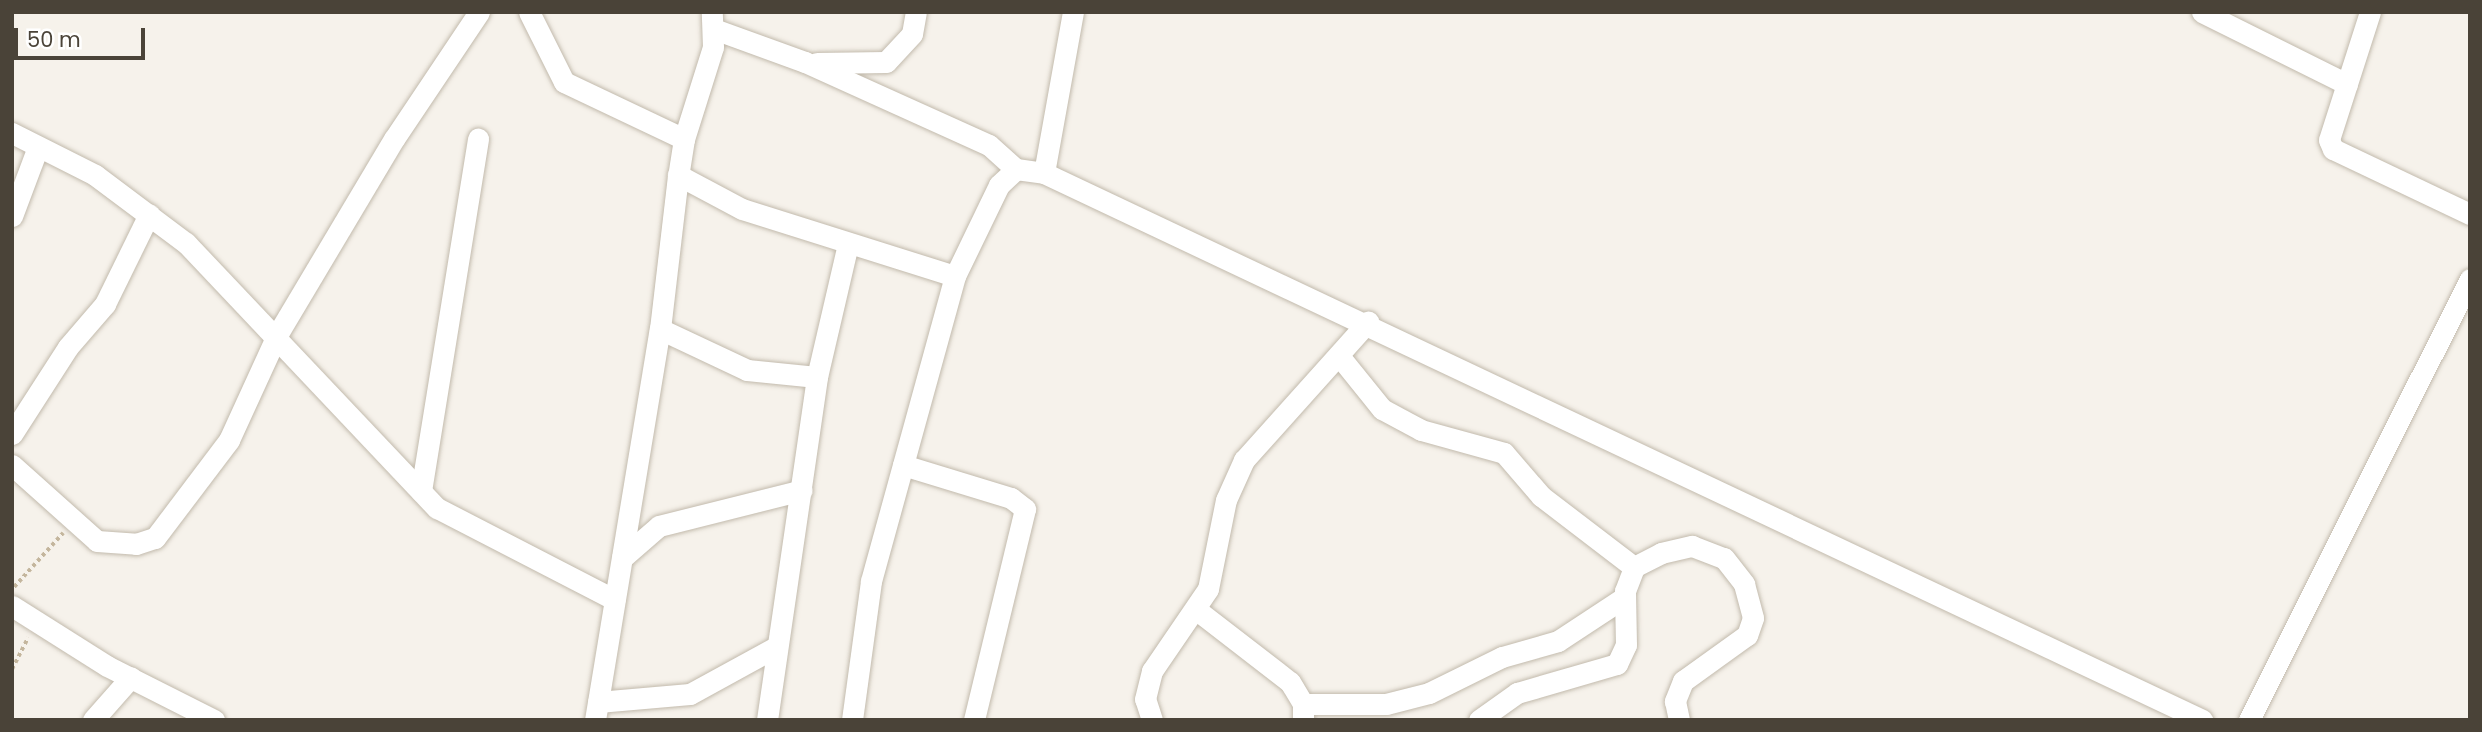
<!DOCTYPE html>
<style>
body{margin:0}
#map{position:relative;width:2482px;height:732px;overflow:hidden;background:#f6f2eb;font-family:Poppins,sans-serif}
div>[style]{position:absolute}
.path>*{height:3.5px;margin-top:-1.75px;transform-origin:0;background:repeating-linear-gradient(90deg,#c4b69d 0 3.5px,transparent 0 7px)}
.roads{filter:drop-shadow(0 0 2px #c2baac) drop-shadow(0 0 2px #c2baac)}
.minor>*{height:21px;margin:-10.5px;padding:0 10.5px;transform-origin:10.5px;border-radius:10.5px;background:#fff}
span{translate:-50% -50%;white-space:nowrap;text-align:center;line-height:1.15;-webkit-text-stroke:6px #fff;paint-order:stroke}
.frame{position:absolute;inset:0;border:14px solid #4a4338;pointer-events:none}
.scale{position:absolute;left:14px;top:28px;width:131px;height:32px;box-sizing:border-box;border:4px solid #4a4338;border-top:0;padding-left:9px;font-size:21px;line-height:24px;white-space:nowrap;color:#4a4338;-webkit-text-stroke:5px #fff;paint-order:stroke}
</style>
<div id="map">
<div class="path">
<i style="left:14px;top:587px;width:73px;rotate:-47.8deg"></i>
<i style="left:12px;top:669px;width:35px;rotate:-63deg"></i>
</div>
<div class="roads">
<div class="minor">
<i style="left:529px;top:12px;width:78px;rotate:63.4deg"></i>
<i style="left:564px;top:82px;width:133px;rotate:25.4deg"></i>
<i style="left:684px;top:139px;width:36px;rotate:99deg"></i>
<i style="left:678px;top:175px;width:72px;rotate:28deg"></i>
<i style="left:742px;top:209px;width:223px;rotate:17.5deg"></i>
<i style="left:955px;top:276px;width:101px;rotate:-64.2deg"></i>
<i style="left:999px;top:185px;width:23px;rotate:-43deg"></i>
<i style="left:1016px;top:169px;width:28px;rotate:8deg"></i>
<i style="left:1044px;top:173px;width:1281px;rotate:25.28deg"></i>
<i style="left:2202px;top:12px;width:162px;rotate:26.4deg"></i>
<i style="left:2370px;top:12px;width:134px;rotate:107.8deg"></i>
<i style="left:2329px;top:140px;width:10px;rotate:66deg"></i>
<i style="left:2333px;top:149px;width:152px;rotate:25.4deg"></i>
<i style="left:714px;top:29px;width:97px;rotate:19.9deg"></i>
<i style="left:805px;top:62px;width:202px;rotate:24.3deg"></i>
<i style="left:989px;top:145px;width:36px;rotate:42deg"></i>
<i style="left:817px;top:63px;width:69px;rotate:-0.8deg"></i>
<i style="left:886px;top:62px;width:38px;rotate:-47deg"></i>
<i style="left:912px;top:34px;width:22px;rotate:-80deg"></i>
<i style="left:12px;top:133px;width:93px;rotate:26.8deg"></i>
<i style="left:95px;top:175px;width:114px;rotate:36.8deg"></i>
<i style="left:186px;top:243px;width:365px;rotate:46.6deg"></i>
<i style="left:437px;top:508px;width:200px;rotate:27.3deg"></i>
<i style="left:684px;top:139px;width:96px;rotate:-72.5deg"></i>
<i style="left:713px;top:47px;width:35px;rotate:-92deg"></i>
<i style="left:1044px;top:173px;width:164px;rotate:-79.8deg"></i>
<i style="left:12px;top:216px;width:74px;rotate:-69.4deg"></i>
<i style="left:660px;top:329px;width:96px;rotate:25.2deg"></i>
<i style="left:747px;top:370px;width:70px;rotate:5.7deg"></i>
<i style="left:1340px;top:357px;width:67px;rotate:51.1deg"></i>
<i style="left:1382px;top:409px;width:44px;rotate:28.3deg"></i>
<i style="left:1421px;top:430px;width:86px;rotate:15.5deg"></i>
<i style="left:1504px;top:453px;width:57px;rotate:49.3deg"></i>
<i style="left:1541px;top:496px;width:117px;rotate:37.4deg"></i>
<i style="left:12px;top:434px;width:103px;rotate:-57.2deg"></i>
<i style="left:68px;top:347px;width:57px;rotate:-49.3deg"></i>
<i style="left:105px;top:304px;width:100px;rotate:-63.9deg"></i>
<i style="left:12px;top:465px;width:114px;rotate:41.8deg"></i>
<i style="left:97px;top:541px;width:39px;rotate:4deg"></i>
<i style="left:136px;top:544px;width:20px;rotate:-18deg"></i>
<i style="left:155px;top:538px;width:123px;rotate:-52.9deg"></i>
<i style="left:229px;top:440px;width:115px;rotate:-65.4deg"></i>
<i style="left:277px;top:335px;width:228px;rotate:-59.2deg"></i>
<i style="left:394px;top:139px;width:153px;rotate:-56.2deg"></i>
<i style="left:903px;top:465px;width:113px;rotate:17deg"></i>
<i style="left:1011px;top:498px;width:18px;rotate:38deg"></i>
<i style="left:1025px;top:509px;width:217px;rotate:103.6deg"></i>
<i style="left:421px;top:491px;width:357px;rotate:-80.8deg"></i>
<i style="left:622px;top:558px;width:49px;rotate:-40.9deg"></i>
<i style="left:659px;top:526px;width:147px;rotate:-14.1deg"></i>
<i style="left:12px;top:606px;width:112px;rotate:32.3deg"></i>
<i style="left:107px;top:666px;width:120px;rotate:26.8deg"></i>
<i style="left:1198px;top:611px;width:116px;rotate:37.7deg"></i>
<i style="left:1290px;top:682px;width:26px;rotate:59deg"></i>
<i style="left:1303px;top:704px;width:16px;rotate:90deg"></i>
<i style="left:598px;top:702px;width:92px;rotate:-5deg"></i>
<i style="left:690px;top:694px;width:96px;rotate:-28.7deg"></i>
<i style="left:1303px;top:704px;width:83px"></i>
<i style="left:1386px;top:704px;width:44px;rotate:-14.3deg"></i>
<i style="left:1429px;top:693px;width:81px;rotate:-26.3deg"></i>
<i style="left:1502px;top:657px;width:58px;rotate:-15.9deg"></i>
<i style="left:1558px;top:641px;width:80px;rotate:-33.3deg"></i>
<i style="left:93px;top:720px;width:57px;rotate:-48.5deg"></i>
<i style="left:595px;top:720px;width:396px;rotate:-80.6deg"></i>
<i style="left:660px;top:329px;width:155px;rotate:-83.3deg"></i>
<i style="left:767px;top:720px;width:347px;rotate:-81.7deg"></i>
<i style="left:817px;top:377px;width:137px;rotate:-76.9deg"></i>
<i style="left:852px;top:720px;width:140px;rotate:-82.2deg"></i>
<i style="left:871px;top:581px;width:316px;rotate:-74.6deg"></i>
<i style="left:1152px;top:720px;width:22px;rotate:-108deg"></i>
<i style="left:1145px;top:699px;width:29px;rotate:-76deg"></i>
<i style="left:1152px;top:671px;width:99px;rotate:-55.7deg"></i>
<i style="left:1208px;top:589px;width:91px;rotate:-78.6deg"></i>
<i style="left:1226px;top:500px;width:44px;rotate:-65.8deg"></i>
<i style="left:1244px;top:460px;width:186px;rotate:-48.1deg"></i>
<i style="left:1479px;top:720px;width:47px;rotate:-35.4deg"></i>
<i style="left:1517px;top:693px;width:104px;rotate:-16.2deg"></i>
<i style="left:1617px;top:664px;width:21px;rotate:-65deg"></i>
<i style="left:1626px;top:645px;width:54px;rotate:-91.1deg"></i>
<i style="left:1625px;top:591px;width:26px;rotate:-69deg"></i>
<i style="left:1634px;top:567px;width:30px;rotate:-27deg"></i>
<i style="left:1661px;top:553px;width:32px;rotate:-13deg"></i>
<i style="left:1692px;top:546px;width:34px;rotate:21deg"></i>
<i style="left:1724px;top:558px;width:33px;rotate:52deg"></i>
<i style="left:1744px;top:584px;width:35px;rotate:75deg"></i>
<i style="left:1753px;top:618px;width:18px;rotate:109deg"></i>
<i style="left:1747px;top:635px;width:79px;rotate:144.3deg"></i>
<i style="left:1683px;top:681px;width:22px;rotate:112deg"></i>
<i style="left:1675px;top:701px;width:19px;rotate:78deg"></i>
<i style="left:2249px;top:720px;width:493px;rotate:-63.4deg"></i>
</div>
</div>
<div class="frame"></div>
<div class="scale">50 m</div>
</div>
